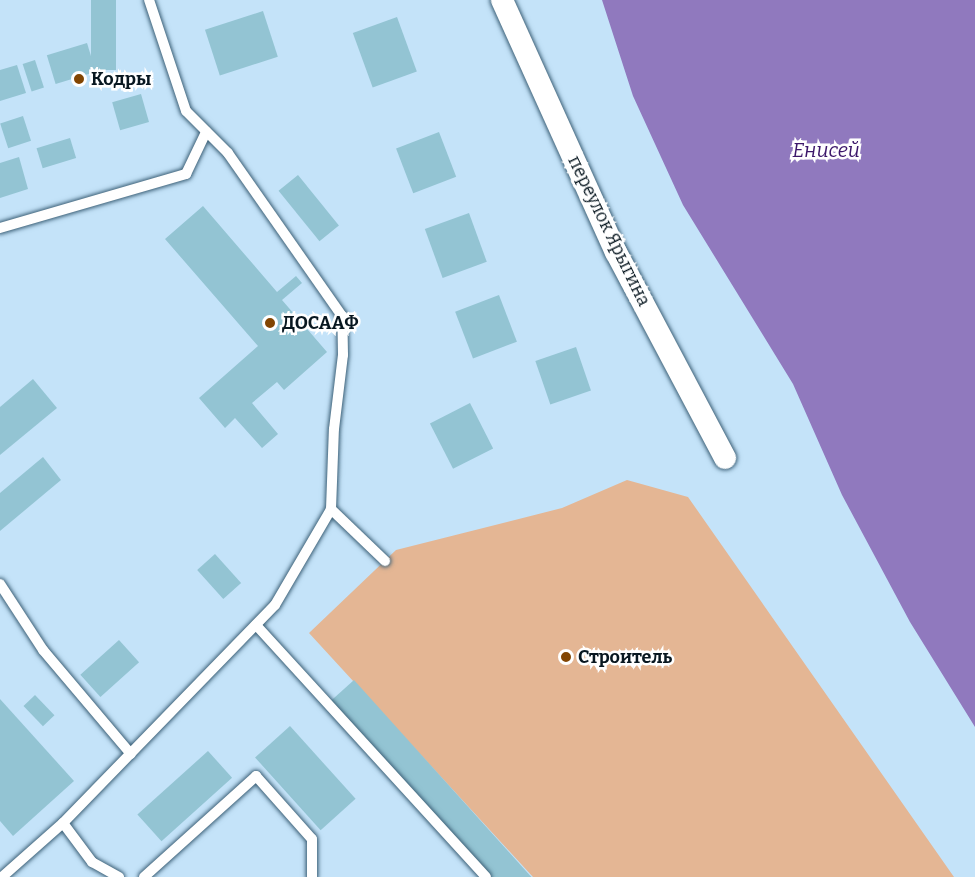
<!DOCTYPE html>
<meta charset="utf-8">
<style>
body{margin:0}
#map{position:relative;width:975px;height:877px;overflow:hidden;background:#c4e3f9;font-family:Bitter,serif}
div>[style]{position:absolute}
.green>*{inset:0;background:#e4b694}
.water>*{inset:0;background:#9079be}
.building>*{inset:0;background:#93c4d3;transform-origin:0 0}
.roads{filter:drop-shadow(0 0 2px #3d6178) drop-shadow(0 0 2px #3d6178)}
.service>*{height:10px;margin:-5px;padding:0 5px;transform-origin:5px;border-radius:5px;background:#fff}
.minor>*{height:22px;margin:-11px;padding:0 11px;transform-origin:11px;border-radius:11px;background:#fff}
.dots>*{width:16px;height:16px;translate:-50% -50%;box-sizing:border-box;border:3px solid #fff;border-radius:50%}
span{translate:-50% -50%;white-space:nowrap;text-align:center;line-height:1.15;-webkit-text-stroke:5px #fff;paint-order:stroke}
.poi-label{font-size:18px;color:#081720;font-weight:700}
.left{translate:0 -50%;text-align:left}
.street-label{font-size:18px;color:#081720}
.water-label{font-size:20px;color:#3c176a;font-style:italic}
</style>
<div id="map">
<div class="green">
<i style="clip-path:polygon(627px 480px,688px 497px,954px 877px,533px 877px,309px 633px,396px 550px,562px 508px)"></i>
</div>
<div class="water">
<i style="clip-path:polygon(602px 0,975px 0,975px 727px,910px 622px,842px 495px,793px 384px,683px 205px,633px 96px)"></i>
</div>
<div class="building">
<i style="left:91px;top:0;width:25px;height:70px"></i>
<i style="left:263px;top:11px;width:48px;height:61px;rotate:72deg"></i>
<i style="left:397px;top:17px;width:58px;height:47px;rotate:70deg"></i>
<i style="left:87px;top:43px;width:30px;height:42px;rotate:73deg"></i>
<i style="left:35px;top:60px;width:29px;height:13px;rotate:72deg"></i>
<i style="clip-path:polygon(17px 65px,26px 93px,0 101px,0 70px)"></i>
<i style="left:141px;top:94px;width:29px;height:30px;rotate:74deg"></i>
<i style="left:23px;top:116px;width:26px;height:24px;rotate:72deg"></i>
<i style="left:439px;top:132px;width:48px;height:46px;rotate:69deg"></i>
<i style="left:70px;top:138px;width:21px;height:35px;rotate:73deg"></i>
<i style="clip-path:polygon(19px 157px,28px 189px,0 198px,0 163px)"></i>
<i style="left:298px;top:175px;width:65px;height:25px;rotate:51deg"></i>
<i style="clip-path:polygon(203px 206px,277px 292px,296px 276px,302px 283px,282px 300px,327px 352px,284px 390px,277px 382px,252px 403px,278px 434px,262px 448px,235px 418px,225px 428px,199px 398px,258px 346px,165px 239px)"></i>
<i style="left:469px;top:213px;width:52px;height:47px;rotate:70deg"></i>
<i style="left:499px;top:295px;width:50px;height:47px;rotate:69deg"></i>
<i style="left:576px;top:347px;width:46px;height:43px;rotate:71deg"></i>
<i style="clip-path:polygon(33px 379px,57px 408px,0 455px,0 407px)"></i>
<i style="left:470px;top:403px;width:51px;height:45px;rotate:63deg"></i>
<i style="clip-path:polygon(43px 457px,61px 480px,0 531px,0 493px)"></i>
<i style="left:215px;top:554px;width:39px;height:24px;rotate:48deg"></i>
<i style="left:119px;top:640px;width:30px;height:52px;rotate:48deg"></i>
<i style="left:354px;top:680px;width:266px;height:31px;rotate:48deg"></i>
<i style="left:35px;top:695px;width:28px;height:16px;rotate:46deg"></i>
<i style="clip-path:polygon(0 699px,74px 781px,13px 836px,0 821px)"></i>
<i style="left:290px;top:726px;width:98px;height:47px;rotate:48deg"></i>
<i style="left:208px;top:751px;width:36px;height:95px;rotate:48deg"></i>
</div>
<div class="roads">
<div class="service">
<i style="left:0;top:228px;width:194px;rotate:-16.2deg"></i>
<i style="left:186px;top:174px;width:47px;rotate:-64.5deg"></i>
<i style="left:331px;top:509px;width:75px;rotate:43.9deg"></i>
<i style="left:0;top:584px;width:79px;rotate:56.9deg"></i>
<i style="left:43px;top:650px;width:136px;rotate:49.8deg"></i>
<i style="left:256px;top:625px;width:341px;rotate:47.6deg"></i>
<i style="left:63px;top:823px;width:49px;rotate:53.4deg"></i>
<i style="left:92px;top:862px;width:31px;rotate:29deg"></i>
<i style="left:2px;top:877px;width:81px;rotate:-41.5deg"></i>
<i style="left:63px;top:823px;width:304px;rotate:-45.8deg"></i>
<i style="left:275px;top:605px;width:111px;rotate:-59.7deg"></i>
<i style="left:331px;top:509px;width:80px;rotate:-87.9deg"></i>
<i style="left:334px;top:429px;width:75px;rotate:-83.1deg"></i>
<i style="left:343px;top:355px;width:39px;rotate:-91deg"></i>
<i style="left:342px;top:316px;width:199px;rotate:-125deg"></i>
<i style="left:228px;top:153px;width:59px;rotate:-135deg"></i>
<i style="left:186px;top:111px;width:117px;rotate:-108.4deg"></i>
<i style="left:144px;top:877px;width:151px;rotate:-42deg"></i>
<i style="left:256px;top:776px;width:84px;rotate:48.4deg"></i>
<i style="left:312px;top:839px;width:38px;rotate:90deg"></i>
</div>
<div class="minor">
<i style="left:502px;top:0;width:277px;rotate:65.7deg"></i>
<i style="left:616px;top:252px;width:233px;rotate:62.1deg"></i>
</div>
</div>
<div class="dots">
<i style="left:79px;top:79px;background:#824502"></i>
<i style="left:270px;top:323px;background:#824502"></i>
<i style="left:566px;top:657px;background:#824502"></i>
</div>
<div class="poi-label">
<span class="left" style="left:91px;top:79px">Кодры</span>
<span class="left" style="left:282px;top:323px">ДОСААФ</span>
<span class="left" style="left:578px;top:657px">Строитель</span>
</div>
<div class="street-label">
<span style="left:609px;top:231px;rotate:64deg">переулок Ярыгина</span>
</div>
<div class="water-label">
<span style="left:826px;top:150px">Енисей</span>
</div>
</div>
